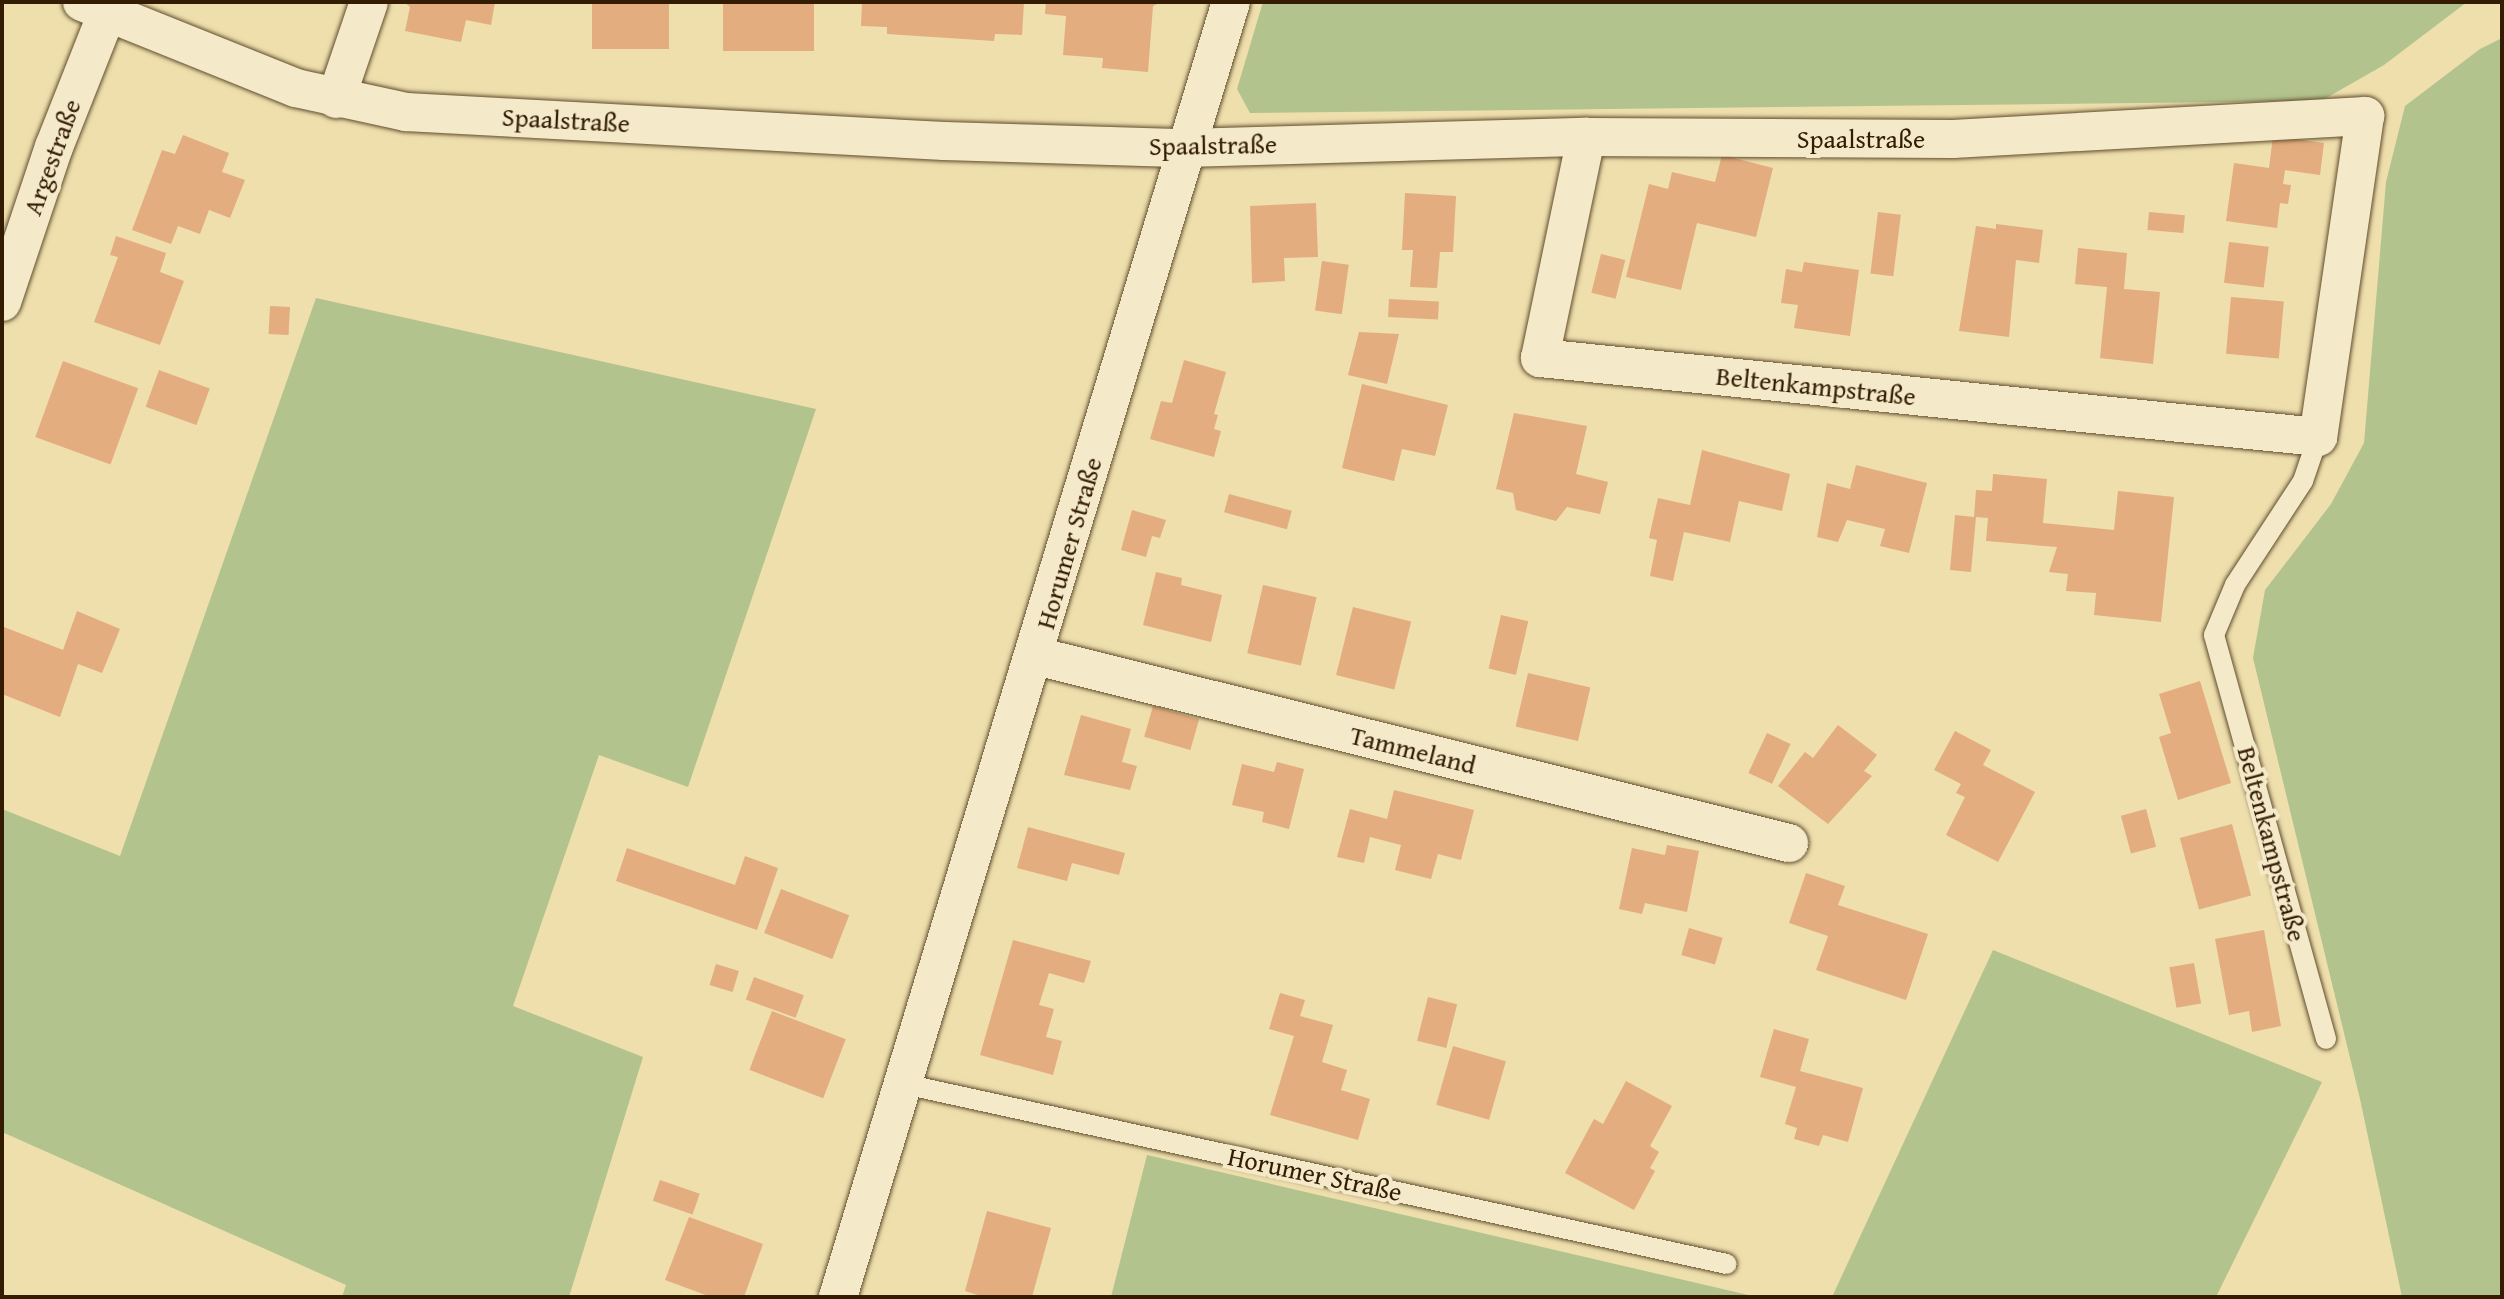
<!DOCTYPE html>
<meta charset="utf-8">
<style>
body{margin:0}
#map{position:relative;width:2504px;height:1299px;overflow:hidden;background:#eedfad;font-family:"Gentium Book Plus",serif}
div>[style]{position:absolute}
.green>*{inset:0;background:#b3c38e}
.building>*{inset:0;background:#e3ad7f;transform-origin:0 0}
.roads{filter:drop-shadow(0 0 2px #624d2d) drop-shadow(0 0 2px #624d2d)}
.service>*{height:20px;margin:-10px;padding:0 10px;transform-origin:10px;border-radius:10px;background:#f4eaca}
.minor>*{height:38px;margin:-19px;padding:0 19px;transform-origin:19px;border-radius:19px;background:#f4eaca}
span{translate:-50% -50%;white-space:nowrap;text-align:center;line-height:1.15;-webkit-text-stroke:8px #f4eaca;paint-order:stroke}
.street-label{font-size:26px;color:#331c02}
.frame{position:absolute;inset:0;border:4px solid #331c02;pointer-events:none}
</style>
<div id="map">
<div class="green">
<i style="clip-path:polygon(1263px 2px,2467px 2px,2384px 65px,2321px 101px,1250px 113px,1237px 89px)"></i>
<i style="clip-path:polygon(2502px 38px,2502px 1297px,2402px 1297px,2360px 1099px,2253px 658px,2265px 590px,2331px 504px,2364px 443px,2386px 182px,2405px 106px,2480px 49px)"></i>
<i style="clip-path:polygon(316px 298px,816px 409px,688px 787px,599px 755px,513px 1006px,643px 1057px,569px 1297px,342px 1297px,346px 1285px,2px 1132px,2px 809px,120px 856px)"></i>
<i style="clip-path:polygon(1993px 950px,2322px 1082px,2216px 1297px,1832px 1297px)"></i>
<i style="clip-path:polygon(1147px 1155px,1757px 1297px,1111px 1297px)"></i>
</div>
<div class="building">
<i style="clip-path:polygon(404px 2px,495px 2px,491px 25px,466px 20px,461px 42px,405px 31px,410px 7px)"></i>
<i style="left:592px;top:2px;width:77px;height:47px"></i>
<i style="left:723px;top:2px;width:91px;height:49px"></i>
<i style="clip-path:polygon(862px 2px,1024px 2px,1022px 35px,995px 34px,994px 41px,887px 34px,887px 27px,861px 26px)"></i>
<i style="clip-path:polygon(1046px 2px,1161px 2px,1153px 6px,1148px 72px,1102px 68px,1103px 58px,1063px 55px,1066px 16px,1045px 14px)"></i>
<i style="clip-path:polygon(183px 135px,229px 153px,222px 172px,245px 180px,230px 218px,209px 210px,200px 234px,178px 226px,171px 244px,132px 230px,162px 150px,175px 154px)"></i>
<i style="clip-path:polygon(2273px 136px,2324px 143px,2320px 175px,2285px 170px,2283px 184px,2291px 185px,2288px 204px,2280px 203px,2277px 228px,2226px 221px,2234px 163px,2269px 168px)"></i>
<i style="clip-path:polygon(1722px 155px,1773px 168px,1756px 237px,1697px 223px,1681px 290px,1626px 277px,1649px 184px,1668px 189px,1672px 172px,1715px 182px)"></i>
<i style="clip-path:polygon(1405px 193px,1456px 196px,1453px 252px,1440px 252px,1437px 288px,1410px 287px,1413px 250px,1402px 250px)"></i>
<i style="clip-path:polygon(1316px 203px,1318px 257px,1284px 258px,1285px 281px,1252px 283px,1250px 206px)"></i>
<i style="left:1878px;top:212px;width:23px;height:62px;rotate:7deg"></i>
<i style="left:2149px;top:212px;width:36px;height:18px;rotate:5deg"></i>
<i style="clip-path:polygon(1996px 224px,2043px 230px,2039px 263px,2016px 260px,2009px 337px,1959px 331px,1976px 226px,1996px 229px)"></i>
<i style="clip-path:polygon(116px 236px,166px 253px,160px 272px,184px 281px,160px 345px,94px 322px,118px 257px,110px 255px)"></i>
<i style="left:2229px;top:242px;width:40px;height:41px;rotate:7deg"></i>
<i style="clip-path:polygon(2078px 248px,2127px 253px,2124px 289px,2160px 292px,2153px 364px,2100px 358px,2107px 287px,2075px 284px)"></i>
<i style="left:1601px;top:254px;width:25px;height:40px;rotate:14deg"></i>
<i style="left:1322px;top:261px;width:27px;height:50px;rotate:8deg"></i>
<i style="clip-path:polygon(1804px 262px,1859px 270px,1850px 336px,1794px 328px,1798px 305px,1781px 303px,1786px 269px,1802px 272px)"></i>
<i style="left:2231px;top:297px;width:53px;height:57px;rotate:5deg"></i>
<i style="left:1389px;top:299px;width:50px;height:18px;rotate:3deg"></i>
<i style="left:270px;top:306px;width:20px;height:28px;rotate:3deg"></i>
<i style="clip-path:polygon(1359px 332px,1399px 334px,1387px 384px,1348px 375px)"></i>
<i style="clip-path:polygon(1184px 360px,1226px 372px,1214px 414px,1218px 415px,1214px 429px,1221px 431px,1214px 457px,1150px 439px,1161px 401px,1172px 403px)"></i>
<i style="left:63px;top:361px;width:80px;height:81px;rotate:20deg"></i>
<i style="left:159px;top:370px;width:54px;height:39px;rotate:20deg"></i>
<i style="clip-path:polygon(1362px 384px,1448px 405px,1435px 456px,1402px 449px,1394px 481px,1342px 468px)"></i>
<i style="clip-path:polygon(1514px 413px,1587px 426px,1576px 474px,1608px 482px,1600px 514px,1567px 507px,1556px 521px,1516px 510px,1513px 493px,1496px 489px)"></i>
<i style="clip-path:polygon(1702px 450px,1790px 474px,1782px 511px,1739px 501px,1730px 542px,1684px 532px,1673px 581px,1650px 576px,1657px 540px,1649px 538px,1658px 498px,1690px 505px)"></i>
<i style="clip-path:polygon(1856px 465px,1927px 483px,1909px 553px,1880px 546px,1885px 529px,1847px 520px,1838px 542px,1817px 537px,1827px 483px,1850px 489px)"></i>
<i style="clip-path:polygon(1993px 474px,2047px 479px,2043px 523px,2114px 530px,2118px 491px,2174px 497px,2161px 622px,2094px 615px,2096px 593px,2066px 591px,2068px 574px,2049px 572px,2057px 547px,1986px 541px,1988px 518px,1976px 517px,1971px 572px,1950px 570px,1955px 515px,1974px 517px,1976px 490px,1992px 491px)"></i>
<i style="left:1229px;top:494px;width:65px;height:19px;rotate:15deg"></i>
<i style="clip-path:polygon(1132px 510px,1166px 520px,1160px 538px,1152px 536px,1146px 557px,1121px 550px)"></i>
<i style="clip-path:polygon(1156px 572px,1182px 578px,1181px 585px,1222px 595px,1211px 642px,1143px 625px)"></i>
<i style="left:1263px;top:585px;width:55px;height:70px;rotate:13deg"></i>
<i style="left:1353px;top:607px;width:60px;height:70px;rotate:14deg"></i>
<i style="clip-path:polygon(77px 611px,120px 629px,102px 673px,78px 664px,60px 717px,2px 694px,4px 627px,63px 650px)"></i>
<i style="left:1501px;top:615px;width:28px;height:55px;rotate:13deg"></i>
<i style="left:1528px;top:673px;width:64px;height:55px;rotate:13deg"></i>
<i style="clip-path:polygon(2200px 681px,2231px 783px,2178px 800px,2159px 737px,2171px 733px,2159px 694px)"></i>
<i style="left:1153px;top:706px;width:48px;height:32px;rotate:16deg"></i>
<i style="clip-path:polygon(1081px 715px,1131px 729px,1122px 762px,1137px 766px,1130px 790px,1064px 775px)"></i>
<i style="clip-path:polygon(1838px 725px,1877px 755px,1864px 771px,1872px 776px,1828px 824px,1778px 786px,1805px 752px,1813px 758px)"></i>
<i style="clip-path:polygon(1955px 731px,1991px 750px,1983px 765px,2035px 792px,1998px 862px,1946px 835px,1965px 797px,1956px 793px,1961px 784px,1934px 770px)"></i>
<i style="left:1767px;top:733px;width:26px;height:44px;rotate:25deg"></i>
<i style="clip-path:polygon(1277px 762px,1304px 769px,1289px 829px,1262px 822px,1264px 812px,1232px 805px,1242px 764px,1274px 772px)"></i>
<i style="clip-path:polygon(1394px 790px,1474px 810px,1461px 860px,1438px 854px,1431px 879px,1395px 870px,1401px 845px,1370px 837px,1364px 863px,1337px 857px,1350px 809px,1387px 819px)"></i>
<i style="left:2146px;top:809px;width:39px;height:26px;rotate:75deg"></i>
<i style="left:2232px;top:824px;width:74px;height:54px;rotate:75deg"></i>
<i style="clip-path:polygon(1028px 827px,1125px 853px,1119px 875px,1072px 863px,1067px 881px,1017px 868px)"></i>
<i style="clip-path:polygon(1667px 845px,1699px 851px,1687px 912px,1645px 903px,1642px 914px,1619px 909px,1632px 848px,1665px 855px)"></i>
<i style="clip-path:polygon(627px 848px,735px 885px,745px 856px,778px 868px,757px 930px,616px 881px)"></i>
<i style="clip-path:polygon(1806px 873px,1845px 886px,1838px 905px,1928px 934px,1906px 1000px,1816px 970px,1828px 936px,1789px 923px)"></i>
<i style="left:781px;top:889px;width:73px;height:47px;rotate:21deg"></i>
<i style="left:1689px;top:928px;width:35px;height:28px;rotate:16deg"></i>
<i style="clip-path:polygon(2264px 930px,2281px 1026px,2252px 1032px,2249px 1011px,2229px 1015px,2215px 939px)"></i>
<i style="clip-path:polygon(1013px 940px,1091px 961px,1084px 983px,1049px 973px,1039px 1005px,1054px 1009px,1046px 1037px,1062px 1041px,1053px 1075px,980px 1055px)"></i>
<i style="left:2194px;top:963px;width:41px;height:25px;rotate:80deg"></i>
<i style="left:716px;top:964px;width:24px;height:22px;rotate:17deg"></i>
<i style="left:754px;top:977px;width:53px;height:24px;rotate:20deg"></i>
<i style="clip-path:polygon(1280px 993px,1305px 1000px,1300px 1016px,1333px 1025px,1322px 1062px,1347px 1070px,1341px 1090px,1370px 1099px,1358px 1140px,1270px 1115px,1294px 1036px,1269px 1029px)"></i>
<i style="left:1428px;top:997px;width:30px;height:45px;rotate:14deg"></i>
<i style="left:772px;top:1011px;width:79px;height:63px;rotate:21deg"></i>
<i style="clip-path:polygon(1774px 1029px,1809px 1039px,1800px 1071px,1863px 1088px,1848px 1142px,1823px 1135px,1819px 1146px,1794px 1139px,1797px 1128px,1785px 1124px,1796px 1087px,1760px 1077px)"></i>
<i style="left:1453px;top:1046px;width:55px;height:61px;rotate:16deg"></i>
<i style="clip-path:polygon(1626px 1081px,1672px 1106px,1650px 1146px,1659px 1152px,1650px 1168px,1655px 1171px,1634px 1210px,1565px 1173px,1594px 1119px,1603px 1124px)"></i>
<i style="left:660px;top:1180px;width:42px;height:22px;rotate:19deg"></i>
<i style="clip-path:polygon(987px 1211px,1051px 1228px,1032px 1297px,984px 1297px,965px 1291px)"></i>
<i style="clip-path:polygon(689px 1217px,763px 1244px,744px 1297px,711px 1297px,665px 1280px)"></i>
</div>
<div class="roads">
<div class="service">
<i style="left:2318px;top:437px;width:46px;rotate:108.8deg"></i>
<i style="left:2303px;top:481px;width:124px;rotate:123.2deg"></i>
<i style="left:2235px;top:585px;width:54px;rotate:112.8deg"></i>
<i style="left:2214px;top:635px;width:419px;rotate:74.5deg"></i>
<i style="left:904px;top:1084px;width:842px;rotate:12.34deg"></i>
</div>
<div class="minor">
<i style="left:82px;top:2px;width:231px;rotate:21.9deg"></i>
<i style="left:296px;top:88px;width:113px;rotate:12.3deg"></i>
<i style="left:406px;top:112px;width:539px;rotate:3.09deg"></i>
<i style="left:944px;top:141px;width:241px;rotate:1.7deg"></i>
<i style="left:1185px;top:148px;width:401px;rotate:-1.6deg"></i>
<i style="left:1586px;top:137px;width:367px;rotate:0.3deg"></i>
<i style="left:1953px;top:139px;width:413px;rotate:-3.2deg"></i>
<i style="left:2365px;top:116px;width:324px;rotate:98.3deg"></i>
<i style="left:2318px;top:437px;width:782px;rotate:-174.2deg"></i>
<i style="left:1540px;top:358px;width:226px;rotate:-78.2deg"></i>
<i style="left:336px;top:99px;width:102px;rotate:-71.2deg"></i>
<i style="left:2px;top:302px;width:163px;rotate:-71.5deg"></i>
<i style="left:54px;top:147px;width:144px;rotate:-68.4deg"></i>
<i style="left:1036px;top:656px;width:776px;rotate:13.95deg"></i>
<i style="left:838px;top:1297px;width:1353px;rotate:-73.12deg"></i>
</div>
</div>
<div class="street-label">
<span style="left:566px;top:120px;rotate:3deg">Spaalstraße</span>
<span style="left:1861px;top:139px">Spaalstraße</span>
<span style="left:1213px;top:145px;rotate:-1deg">Spaalstraße</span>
<span style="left:52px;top:157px;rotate:-70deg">Argestraße</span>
<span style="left:1816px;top:386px;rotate:6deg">Beltenkampstraße</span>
<span style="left:1069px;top:543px;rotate:-74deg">Horumer Straße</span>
<span style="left:1413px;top:750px;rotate:14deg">Tammeland</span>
<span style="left:2272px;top:844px;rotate:75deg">Beltenkampstraße</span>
<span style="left:1315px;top:1174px;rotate:12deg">Horumer Straße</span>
</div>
<div class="frame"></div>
</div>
